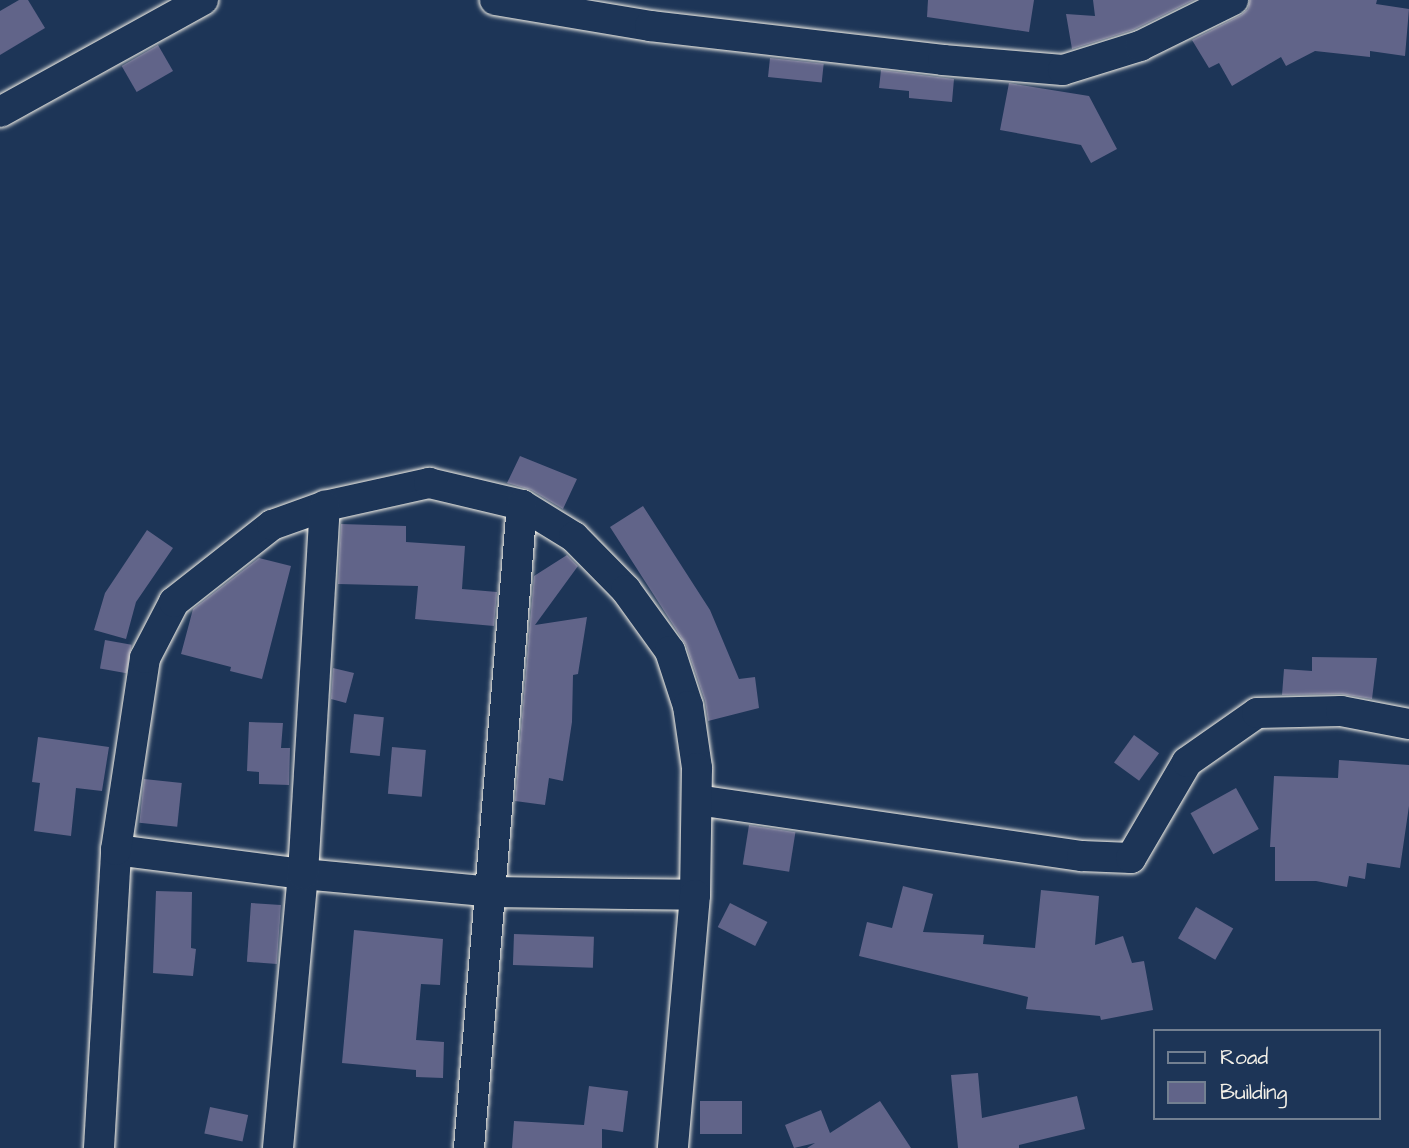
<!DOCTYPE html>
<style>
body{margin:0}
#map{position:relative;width:1409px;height:1148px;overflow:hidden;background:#1d3557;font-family:"Architects Daughter",sans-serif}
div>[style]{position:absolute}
.building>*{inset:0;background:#616489;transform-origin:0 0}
.roads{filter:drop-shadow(0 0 2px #f4f1e8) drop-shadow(0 0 2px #f4f1e8)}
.minor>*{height:30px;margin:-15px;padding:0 15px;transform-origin:15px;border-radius:15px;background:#1d3557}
span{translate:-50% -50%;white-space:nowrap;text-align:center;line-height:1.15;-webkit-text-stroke:6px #1d3557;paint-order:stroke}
.legend{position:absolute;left:1153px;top:1029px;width:228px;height:91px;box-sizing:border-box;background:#1d3557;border:2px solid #738091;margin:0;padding:9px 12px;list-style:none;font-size:21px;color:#f4f1e8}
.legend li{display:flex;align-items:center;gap:14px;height:35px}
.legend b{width:35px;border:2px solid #738091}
</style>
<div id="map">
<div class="building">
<i style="clip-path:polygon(19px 0,28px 0,45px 28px,0 55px,0 11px)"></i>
<i style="clip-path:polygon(928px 0,1034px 0,1029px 32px,927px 17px)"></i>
<i style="clip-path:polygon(1093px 0,1194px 0,1133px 30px,1072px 49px,1066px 14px,1095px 16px)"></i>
<i style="clip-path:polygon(1250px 0,1377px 0,1376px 4px,1409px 9px,1405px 56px,1370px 51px,1370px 57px,1315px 51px,1286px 66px,1281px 57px,1232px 86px,1219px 63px,1209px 68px,1192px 40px,1241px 15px,1248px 9px)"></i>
<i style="left:158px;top:45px;width:30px;height:42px;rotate:60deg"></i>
<i style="left:770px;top:58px;width:54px;height:19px;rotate:6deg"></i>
<i style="clip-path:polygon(881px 70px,954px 79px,952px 102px,909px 98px,909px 91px,879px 88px)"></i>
<i style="clip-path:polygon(1009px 83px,1089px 96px,1117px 149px,1091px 163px,1081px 145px,1000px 130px)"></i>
<i style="clip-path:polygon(520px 456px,577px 479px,563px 509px,531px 490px,507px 483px)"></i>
<i style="clip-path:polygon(643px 506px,710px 610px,739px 679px,755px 677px,759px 708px,708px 721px,705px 701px,686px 645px,610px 527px)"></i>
<i style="clip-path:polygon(341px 524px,406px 526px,406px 542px,465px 546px,462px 589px,497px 592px,494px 626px,415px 619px,418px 586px,338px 584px)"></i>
<i style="clip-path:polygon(147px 530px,173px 548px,136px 602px,126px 639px,94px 630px,105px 593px)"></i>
<i style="clip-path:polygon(567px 555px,578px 566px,535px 625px,587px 617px,578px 674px,573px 675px,572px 722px,563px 781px,549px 778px,545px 805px,515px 801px,534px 576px)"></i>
<i style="clip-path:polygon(259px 558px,291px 566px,262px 679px,230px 671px,231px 667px,181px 654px,193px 609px)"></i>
<i style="left:105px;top:640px;width:27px;height:29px;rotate:10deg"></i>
<i style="clip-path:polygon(1312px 657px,1377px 658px,1372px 699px,1341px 694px,1282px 695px,1284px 669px,1312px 671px)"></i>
<i style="clip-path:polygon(333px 668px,354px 673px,346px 703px,331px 699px)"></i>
<i style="left:354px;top:714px;width:30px;height:39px;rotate:6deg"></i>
<i style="clip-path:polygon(249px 722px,283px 723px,281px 748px,290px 748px,289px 785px,259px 784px,259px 772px,247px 771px)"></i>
<i style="left:1134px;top:735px;width:31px;height:34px;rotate:36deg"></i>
<i style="clip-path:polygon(38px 737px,109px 747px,102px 791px,76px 788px,71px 836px,34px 831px,40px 783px,32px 782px)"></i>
<i style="left:392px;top:747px;width:34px;height:47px;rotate:5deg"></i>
<i style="clip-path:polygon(1339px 760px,1409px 765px,1409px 806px,1400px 868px,1367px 863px,1365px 879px,1349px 876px,1347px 887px,1316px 881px,1275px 881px,1275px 847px,1270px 847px,1274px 776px,1338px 778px)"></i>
<i style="left:144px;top:779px;width:38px;height:44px;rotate:6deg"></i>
<i style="left:1236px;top:788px;width:47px;height:52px;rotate:61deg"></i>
<i style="left:749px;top:825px;width:47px;height:40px;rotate:9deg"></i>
<i style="clip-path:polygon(903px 886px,933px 894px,923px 932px,984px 935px,983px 944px,1035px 948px,1041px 890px,1099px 896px,1095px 945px,1123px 936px,1132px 963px,1144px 961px,1153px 1010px,1101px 1020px,1100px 1016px,1026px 1009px,1028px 997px,859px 956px,867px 922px,892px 928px)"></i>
<i style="clip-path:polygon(156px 891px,192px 892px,191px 948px,196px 949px,193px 976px,153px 973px)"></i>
<i style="left:251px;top:903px;width:30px;height:59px;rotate:4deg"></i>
<i style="left:730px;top:903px;width:42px;height:27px;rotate:27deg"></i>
<i style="left:1196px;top:907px;width:43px;height:36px;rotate:30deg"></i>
<i style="clip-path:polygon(354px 930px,443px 939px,440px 985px,421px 984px,416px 1040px,444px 1042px,443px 1078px,416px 1077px,416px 1070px,342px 1063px)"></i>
<i style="left:514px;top:934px;width:80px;height:31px;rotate:2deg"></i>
<i style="clip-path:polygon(978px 1073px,982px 1118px,1077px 1096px,1085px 1129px,1019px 1145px,1019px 1148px,958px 1148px,951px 1075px)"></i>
<i style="clip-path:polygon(589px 1086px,628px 1091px,623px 1132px,602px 1129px,602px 1148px,512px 1148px,514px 1121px,584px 1125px)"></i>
<i style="left:700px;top:1101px;width:42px;height:33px"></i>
<i style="clip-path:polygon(880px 1101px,911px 1148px,807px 1148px,815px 1143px,794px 1148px,785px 1125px,821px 1110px,830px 1133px)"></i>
<i style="left:210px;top:1107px;width:39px;height:27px;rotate:12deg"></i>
</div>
<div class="roads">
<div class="minor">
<i style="left:495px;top:0;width:157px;rotate:9.5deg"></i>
<i style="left:650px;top:26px;width:295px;rotate:6.6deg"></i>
<i style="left:943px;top:60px;width:120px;rotate:4.8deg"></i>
<i style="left:1063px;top:70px;width:81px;rotate:-17.3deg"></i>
<i style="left:1140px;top:46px;width:104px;rotate:-26.3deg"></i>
<i style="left:0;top:112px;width:232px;rotate:-28.9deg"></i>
<i style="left:697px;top:800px;width:389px;rotate:8.3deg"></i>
<i style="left:1082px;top:856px;width:49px;rotate:2.3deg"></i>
<i style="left:1131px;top:858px;width:111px;rotate:-59.7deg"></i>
<i style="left:1187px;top:762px;width:85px;rotate:-35deg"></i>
<i style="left:1257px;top:713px;width:84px;rotate:-1.4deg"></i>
<i style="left:1341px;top:711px;width:69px;rotate:10.8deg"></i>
<i style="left:116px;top:850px;width:189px;rotate:7.3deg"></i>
<i style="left:303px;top:874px;width:190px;rotate:5.4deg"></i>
<i style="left:492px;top:892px;width:203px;rotate:0.8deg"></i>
<i style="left:99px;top:1148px;width:298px;rotate:-86.7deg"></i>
<i style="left:116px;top:850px;width:194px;rotate:-81.4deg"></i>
<i style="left:145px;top:658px;width:63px;rotate:-62.6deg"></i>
<i style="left:174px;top:602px;width:125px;rotate:-38.2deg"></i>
<i style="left:272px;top:525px;width:56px;rotate:-19.7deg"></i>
<i style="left:325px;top:506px;width:107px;rotate:-12.5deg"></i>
<i style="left:429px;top:483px;width:96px;rotate:13.3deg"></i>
<i style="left:522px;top:505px;width:61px;rotate:31.6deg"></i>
<i style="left:574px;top:537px;width:74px;rotate:45.5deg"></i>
<i style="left:626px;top:590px;width:75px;rotate:54.2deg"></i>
<i style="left:670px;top:651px;width:58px;rotate:71.9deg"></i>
<i style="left:688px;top:706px;width:63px;rotate:81.7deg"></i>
<i style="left:697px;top:768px;width:127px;rotate:90.9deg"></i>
<i style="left:695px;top:895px;width:254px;rotate:95deg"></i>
<i style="left:278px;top:1148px;width:275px;rotate:-84.8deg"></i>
<i style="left:303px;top:874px;width:369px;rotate:-86.6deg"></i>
<i style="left:469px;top:1148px;width:645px;rotate:-85.29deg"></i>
</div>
</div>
<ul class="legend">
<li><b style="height:9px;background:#1d3557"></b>Road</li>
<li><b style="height:19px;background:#616489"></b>Building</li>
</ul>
</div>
